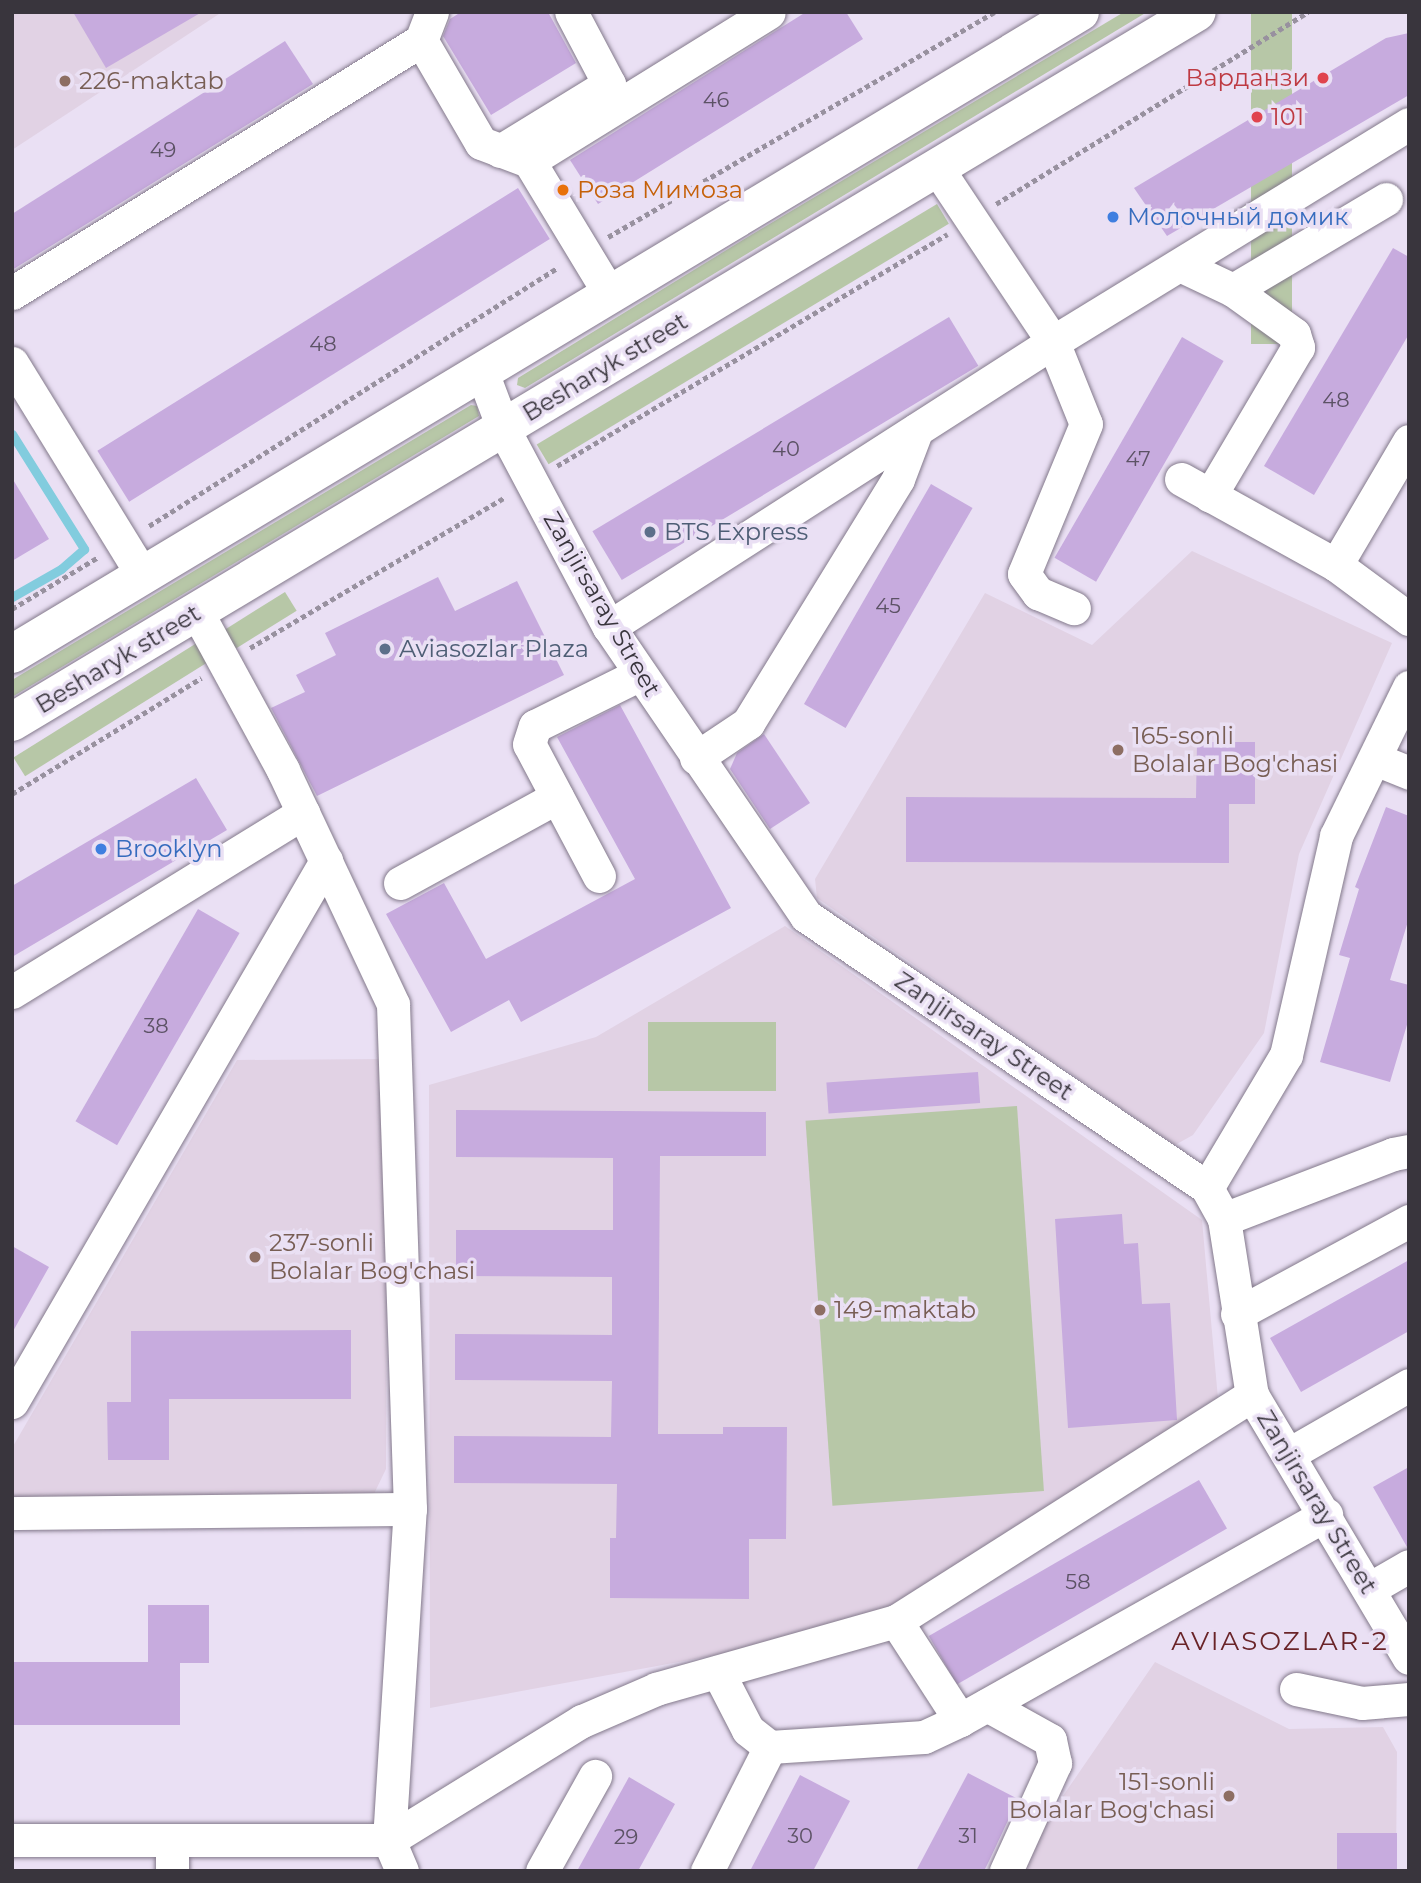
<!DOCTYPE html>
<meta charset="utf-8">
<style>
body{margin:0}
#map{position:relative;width:1421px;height:1883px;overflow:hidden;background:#eae0f4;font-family:Montserrat,sans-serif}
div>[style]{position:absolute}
.education>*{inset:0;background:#e1d2e4}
.green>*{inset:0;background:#b7c7a7;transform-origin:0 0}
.stream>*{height:9px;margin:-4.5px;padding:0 4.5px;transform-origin:4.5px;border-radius:4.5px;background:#82ccde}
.building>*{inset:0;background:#c7abde;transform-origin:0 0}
.path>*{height:4.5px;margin-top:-2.25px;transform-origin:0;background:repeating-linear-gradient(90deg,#98919f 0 5px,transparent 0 8.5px)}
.roads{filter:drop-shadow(0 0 2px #83798b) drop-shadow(0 0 2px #83798b)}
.minor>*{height:33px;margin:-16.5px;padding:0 16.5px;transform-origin:16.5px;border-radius:16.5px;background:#fff}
.major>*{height:38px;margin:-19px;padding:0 19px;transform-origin:19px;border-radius:19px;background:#fff}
.dots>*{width:19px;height:19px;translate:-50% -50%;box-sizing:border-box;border:4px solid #eae0f4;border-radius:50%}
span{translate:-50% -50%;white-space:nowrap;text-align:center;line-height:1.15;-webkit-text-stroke:7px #eae0f4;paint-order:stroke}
.number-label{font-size:21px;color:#5c5265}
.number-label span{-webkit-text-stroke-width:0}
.health-label{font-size:24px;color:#be3a42}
.right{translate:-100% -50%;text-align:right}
.left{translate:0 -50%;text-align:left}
.education-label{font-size:24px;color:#785e54}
.food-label{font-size:24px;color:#c56008}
.shop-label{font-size:24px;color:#366cbe}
.street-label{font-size:24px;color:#39353d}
.service-label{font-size:24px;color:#4e5e75}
.neighbourhood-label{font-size:26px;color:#6a2428;letter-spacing:2px}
.frame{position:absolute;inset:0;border:14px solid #39353d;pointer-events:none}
</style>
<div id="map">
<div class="education">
<i style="clip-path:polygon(12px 12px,222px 12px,12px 150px)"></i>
<i style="clip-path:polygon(1192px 551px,1392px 643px,1299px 854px,1264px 1033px,1193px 1135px,1175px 1145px,817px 898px,815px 879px,985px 593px,1092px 645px)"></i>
<i style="clip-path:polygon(785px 926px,1202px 1220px,1218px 1399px,886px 1609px,776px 1644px,430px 1708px,429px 1085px,596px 1037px)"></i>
<i style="clip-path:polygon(381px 1059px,388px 1065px,386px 1469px,372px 1498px,12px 1500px,12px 1448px,237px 1060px)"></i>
<i style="clip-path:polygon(1155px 1662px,1289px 1729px,1383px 1727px,1397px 1752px,1396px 1871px,1026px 1871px,1032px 1841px)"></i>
</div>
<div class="green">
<i style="clip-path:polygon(1124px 12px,1147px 12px,525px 388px,517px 385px,518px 378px,746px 238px)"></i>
<i style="left:1251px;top:12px;width:41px;height:332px"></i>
<i style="left:937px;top:204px;width:23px;height:467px;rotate:59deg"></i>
<i style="clip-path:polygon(471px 405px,477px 406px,479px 416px,12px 697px,12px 680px)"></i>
<i style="left:285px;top:592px;width:22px;height:72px;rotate:58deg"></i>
<i style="left:200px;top:641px;width:22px;height:220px;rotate:58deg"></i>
<i style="left:648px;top:1022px;width:128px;height:69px"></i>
<i style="left:1017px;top:1106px;width:386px;height:212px;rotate:86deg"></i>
</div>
<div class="stream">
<i style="left:12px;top:434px;width:136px;rotate:57.9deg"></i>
<i style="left:84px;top:549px;width:30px;rotate:139deg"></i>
<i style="left:61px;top:569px;width:56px;rotate:150.3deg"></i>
</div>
<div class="building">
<i style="clip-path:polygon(73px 12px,202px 12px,106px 68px)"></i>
<i style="clip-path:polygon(461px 12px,548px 12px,576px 63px,491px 115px,443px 36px,450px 19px)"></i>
<i style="clip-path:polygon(806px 12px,846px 12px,863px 39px,598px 204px,570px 160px)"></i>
<i style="clip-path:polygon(1409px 33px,1409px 95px,1167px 236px,1134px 188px,1386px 38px)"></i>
<i style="clip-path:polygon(285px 41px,313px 84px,12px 270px,12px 214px)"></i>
<i style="left:518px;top:188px;width:60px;height:496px;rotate:58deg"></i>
<i style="clip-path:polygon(1393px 248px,1409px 257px,1409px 334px,1314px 495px,1264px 466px)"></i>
<i style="left:949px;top:317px;width:57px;height:416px;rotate:59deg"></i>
<i style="left:1182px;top:337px;width:48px;height:255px;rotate:30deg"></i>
<i style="clip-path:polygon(12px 478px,49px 539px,12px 561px)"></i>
<i style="left:931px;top:484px;width:48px;height:254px;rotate:30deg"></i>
<i style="clip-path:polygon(438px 577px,455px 611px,517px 581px,564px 675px,317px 796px,271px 708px,305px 692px,296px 675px,336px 655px,325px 633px)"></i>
<i style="clip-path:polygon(620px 705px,731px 908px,521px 1022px,509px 1000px,451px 1032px,386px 914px,444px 883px,486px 959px,635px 879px,557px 737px)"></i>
<i style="clip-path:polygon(764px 734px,810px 803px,770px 829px,730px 769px,737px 753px)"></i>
<i style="clip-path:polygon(1197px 742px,1255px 742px,1255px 804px,1229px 804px,1229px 863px,906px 862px,906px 797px,1196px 798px)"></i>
<i style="clip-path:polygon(196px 778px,227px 830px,12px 957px,12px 886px)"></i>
<i style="clip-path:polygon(1386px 807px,1409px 816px,1409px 918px,1390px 980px,1409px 985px,1409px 1018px,1390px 1082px,1320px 1062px,1350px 958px,1339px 955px,1359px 889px,1355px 887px)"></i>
<i style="left:198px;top:909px;width:48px;height:245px;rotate:30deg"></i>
<i style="left:978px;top:1072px;width:31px;height:152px;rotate:86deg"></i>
<i style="clip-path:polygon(456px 1110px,766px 1112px,766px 1156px,660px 1156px,658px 1434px,723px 1434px,723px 1427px,787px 1427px,786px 1539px,749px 1539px,749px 1599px,610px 1598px,610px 1538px,616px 1538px,617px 1484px,454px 1483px,454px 1436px,611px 1437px,612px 1381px,455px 1380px,455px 1334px,612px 1335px,612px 1277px,456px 1276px,456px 1230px,613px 1230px,613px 1158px,456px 1157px)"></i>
<i style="clip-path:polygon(1122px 1214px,1124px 1244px,1138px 1243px,1142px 1304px,1170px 1303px,1177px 1420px,1068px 1428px,1055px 1219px)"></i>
<i style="clip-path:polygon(12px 1246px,49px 1267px,12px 1333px)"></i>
<i style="clip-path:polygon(1409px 1260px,1409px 1331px,1301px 1392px,1270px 1338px)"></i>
<i style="clip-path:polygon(351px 1330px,351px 1399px,169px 1399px,169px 1460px,108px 1460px,107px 1402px,131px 1402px,131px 1331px)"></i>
<i style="clip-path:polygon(1409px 1467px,1409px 1547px,1407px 1547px,1373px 1487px)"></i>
<i style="left:1199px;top:1480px;width:56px;height:312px;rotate:60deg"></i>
<i style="clip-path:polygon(148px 1605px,209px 1605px,209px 1663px,180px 1663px,180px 1725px,12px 1725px,12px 1662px,148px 1662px)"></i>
<i style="clip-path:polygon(968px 1773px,1018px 1799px,990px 1859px,984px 1871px,916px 1871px)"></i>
<i style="clip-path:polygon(800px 1775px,850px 1801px,813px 1871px,750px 1871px)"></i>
<i style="clip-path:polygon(629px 1777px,675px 1804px,638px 1871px,577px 1871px)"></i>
<i style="left:1337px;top:1833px;width:60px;height:38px"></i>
</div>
<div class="path">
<i style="left:996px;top:204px;width:366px;rotate:-31.6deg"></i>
<i style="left:608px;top:237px;width:447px;rotate:-30.2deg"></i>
<i style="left:557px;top:466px;width:454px;rotate:-30.7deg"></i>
<i style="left:149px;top:526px;width:484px;rotate:-32.3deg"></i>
<i style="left:12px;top:609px;width:99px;rotate:-31deg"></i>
<i style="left:250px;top:648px;width:296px;rotate:-30.6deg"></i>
<i style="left:12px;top:794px;width:222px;rotate:-31.5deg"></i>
</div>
<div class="roads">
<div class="minor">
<i style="left:432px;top:12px;width:30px;rotate:111deg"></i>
<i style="left:421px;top:40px;width:119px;rotate:59.8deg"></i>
<i style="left:481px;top:143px;width:51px;rotate:20.6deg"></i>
<i style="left:529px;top:161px;width:157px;rotate:58.8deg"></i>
<i style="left:500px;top:151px;width:128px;rotate:-31.6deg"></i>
<i style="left:609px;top:84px;width:81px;rotate:-117.8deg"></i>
<i style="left:529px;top:161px;width:282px;rotate:-31.8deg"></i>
<i style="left:937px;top:168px;width:209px;rotate:56.3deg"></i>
<i style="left:1053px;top:342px;width:88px;rotate:68.1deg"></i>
<i style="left:1086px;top:424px;width:162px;rotate:112.5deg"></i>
<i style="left:1024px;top:574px;width:24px;rotate:54deg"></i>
<i style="left:1038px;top:593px;width:39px;rotate:23deg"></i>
<i style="left:1180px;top:265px;width:59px;rotate:25.3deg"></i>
<i style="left:1233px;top:290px;width:75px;rotate:35.8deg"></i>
<i style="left:1294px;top:334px;width:14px;rotate:73deg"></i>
<i style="left:1298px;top:347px;width:173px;rotate:120.6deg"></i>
<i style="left:1233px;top:290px;width:178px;rotate:-30.7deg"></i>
<i style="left:12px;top:293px;width:481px;rotate:-31.7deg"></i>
<i style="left:12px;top:363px;width:250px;rotate:58.4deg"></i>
<i style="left:482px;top:372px;width:60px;rotate:69.4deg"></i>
<i style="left:503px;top:428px;width:225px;rotate:62deg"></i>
<i style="left:609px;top:627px;width:350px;rotate:55.7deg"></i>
<i style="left:806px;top:916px;width:485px;rotate:34.1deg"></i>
<i style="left:1207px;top:1188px;width:35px;rotate:61deg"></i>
<i style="left:1224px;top:1219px;width:178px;rotate:81deg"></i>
<i style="left:1252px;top:1395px;width:306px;rotate:59.2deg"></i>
<i style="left:1181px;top:479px;width:177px;rotate:29deg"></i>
<i style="left:1336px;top:565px;width:91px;rotate:36.5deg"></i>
<i style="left:1336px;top:565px;width:144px;rotate:-59.5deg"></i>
<i style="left:609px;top:627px;width:528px;rotate:-32.7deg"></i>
<i style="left:1053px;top:342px;width:417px;rotate:-31.5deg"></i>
<i style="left:696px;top:758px;width:63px;rotate:-33.9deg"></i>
<i style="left:748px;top:723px;width:286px;rotate:-58.4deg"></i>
<i style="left:898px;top:479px;width:53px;rotate:-69.2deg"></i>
<i style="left:1375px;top:759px;width:37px;rotate:22deg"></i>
<i style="left:599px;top:876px;width:149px;rotate:-117.9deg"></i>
<i style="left:529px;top:744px;width:19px;rotate:-72deg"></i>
<i style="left:535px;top:726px;width:117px;rotate:-26.3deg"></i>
<i style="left:400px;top:883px;width:179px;rotate:-28.7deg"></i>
<i style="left:12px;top:992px;width:342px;rotate:-31.6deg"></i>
<i style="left:1207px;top:1188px;width:155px;rotate:-59.3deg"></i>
<i style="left:1286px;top:1055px;width:225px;rotate:-77.1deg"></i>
<i style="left:1336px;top:836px;width:166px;rotate:-63.9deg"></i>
<i style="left:1224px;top:1219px;width:181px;rotate:-21deg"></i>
<i style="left:1393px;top:1154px;width:16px;rotate:-11deg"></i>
<i style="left:1237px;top:1314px;width:196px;rotate:-28.4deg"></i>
<i style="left:12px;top:1402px;width:626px;rotate:-59.87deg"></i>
<i style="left:1289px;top:1454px;width:138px;rotate:-29.9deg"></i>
<i style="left:12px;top:1513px;width:398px;rotate:-0.6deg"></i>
<i style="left:1369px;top:1589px;width:46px;rotate:-29.9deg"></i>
<i style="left:896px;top:1621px;width:118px;rotate:57.1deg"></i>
<i style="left:960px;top:1720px;width:420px;rotate:-29.3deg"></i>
<i style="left:718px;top:1672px;width:65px;rotate:62.7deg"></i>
<i style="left:748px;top:1730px;width:28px;rotate:38deg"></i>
<i style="left:770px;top:1747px;width:154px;rotate:-3.7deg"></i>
<i style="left:924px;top:1737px;width:40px;rotate:-25deg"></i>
<i style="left:1296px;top:1689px;width:67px;rotate:12deg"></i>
<i style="left:1362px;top:1703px;width:47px;rotate:-4.9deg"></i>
<i style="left:987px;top:1705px;width:72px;rotate:29.1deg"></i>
<i style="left:1050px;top:1740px;width:24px;rotate:78deg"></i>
<i style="left:1055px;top:1763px;width:119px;rotate:114.4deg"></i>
<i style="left:12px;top:1840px;width:377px"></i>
<i style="left:389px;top:1840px;width:332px;rotate:-86.4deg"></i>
<i style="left:410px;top:1509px;width:505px;rotate:-91.93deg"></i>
<i style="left:393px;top:1004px;width:259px;rotate:-115.2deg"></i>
<i style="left:283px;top:770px;width:180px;rotate:-118.6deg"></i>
<i style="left:172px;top:1840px;width:31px;rotate:90deg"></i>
<i style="left:402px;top:1871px;width:34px;rotate:-113deg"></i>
<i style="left:389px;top:1840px;width:227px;rotate:-31.7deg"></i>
<i style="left:582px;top:1721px;width:81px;rotate:-23.4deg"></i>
<i style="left:656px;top:1689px;width:249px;rotate:-15.8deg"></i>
<i style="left:896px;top:1621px;width:422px;rotate:-32.4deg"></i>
<i style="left:542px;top:1871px;width:109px;rotate:-60.8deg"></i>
<i style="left:707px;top:1871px;width:139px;rotate:-63.1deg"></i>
</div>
<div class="major">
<i style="left:12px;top:654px;width:1246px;rotate:-31.01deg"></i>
<i style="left:12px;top:722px;width:1381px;rotate:-30.93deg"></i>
</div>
</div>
<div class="dots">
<i style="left:1323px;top:78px;background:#e0444e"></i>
<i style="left:65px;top:81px;background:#8d6e63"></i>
<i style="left:1257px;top:117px;background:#e0444e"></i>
<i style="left:563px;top:190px;background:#e8710a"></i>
<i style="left:1113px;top:217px;background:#3f7fe0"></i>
<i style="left:650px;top:532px;background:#5c6f8a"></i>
<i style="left:385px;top:649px;background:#5c6f8a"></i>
<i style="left:1118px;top:750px;background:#8d6e63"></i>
<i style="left:101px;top:849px;background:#3f7fe0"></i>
<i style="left:255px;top:1257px;background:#8d6e63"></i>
<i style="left:820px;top:1310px;background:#8d6e63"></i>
<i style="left:1229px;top:1796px;background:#8d6e63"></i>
</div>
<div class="number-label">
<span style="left:716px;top:100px">46</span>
<span style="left:163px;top:150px">49</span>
<span style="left:323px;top:344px">48</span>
<span style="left:1336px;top:400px">48</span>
<span style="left:786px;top:449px">40</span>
<span style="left:1138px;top:459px">47</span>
<span style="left:888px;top:606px">45</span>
<span style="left:156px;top:1026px">38</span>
<span style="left:1078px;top:1582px">58</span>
<span style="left:800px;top:1836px">30</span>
<span style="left:968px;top:1836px">31</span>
<span style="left:626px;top:1837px">29</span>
</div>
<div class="health-label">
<span class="right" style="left:1309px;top:78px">Варданзи</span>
<span class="left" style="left:1271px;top:117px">101</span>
</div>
<div class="education-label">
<span class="left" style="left:79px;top:81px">226-maktab</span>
<span class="left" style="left:1132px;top:750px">165-sonli<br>Bolalar Bog'chasi</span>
<span class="left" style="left:269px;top:1257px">237-sonli<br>Bolalar Bog'chasi</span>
<span class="left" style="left:834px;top:1310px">149-maktab</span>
<span class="right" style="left:1215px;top:1796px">151-sonli<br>Bolalar Bog'chasi</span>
</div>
<div class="food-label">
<span class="left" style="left:577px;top:190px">Роза Мимоза</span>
</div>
<div class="shop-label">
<span class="left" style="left:1127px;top:217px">Молочный домик</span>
<span class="left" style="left:115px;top:849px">Brooklyn</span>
</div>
<div class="street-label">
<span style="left:605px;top:367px;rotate:-31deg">Besharyk street</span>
<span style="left:602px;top:604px;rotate:60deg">Zanjirsaray Street</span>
<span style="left:118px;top:659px;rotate:-31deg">Besharyk street</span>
<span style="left:984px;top:1036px;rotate:34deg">Zanjirsaray Street</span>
<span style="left:1317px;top:1502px;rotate:59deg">Zanjirsaray Street</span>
</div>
<div class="service-label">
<span class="left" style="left:664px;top:532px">BTS Express</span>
<span class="left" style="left:399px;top:649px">Aviasozlar Plaza</span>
</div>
<div class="neighbourhood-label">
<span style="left:1280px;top:1642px">AVIASOZLAR-2</span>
</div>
<div class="frame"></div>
</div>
